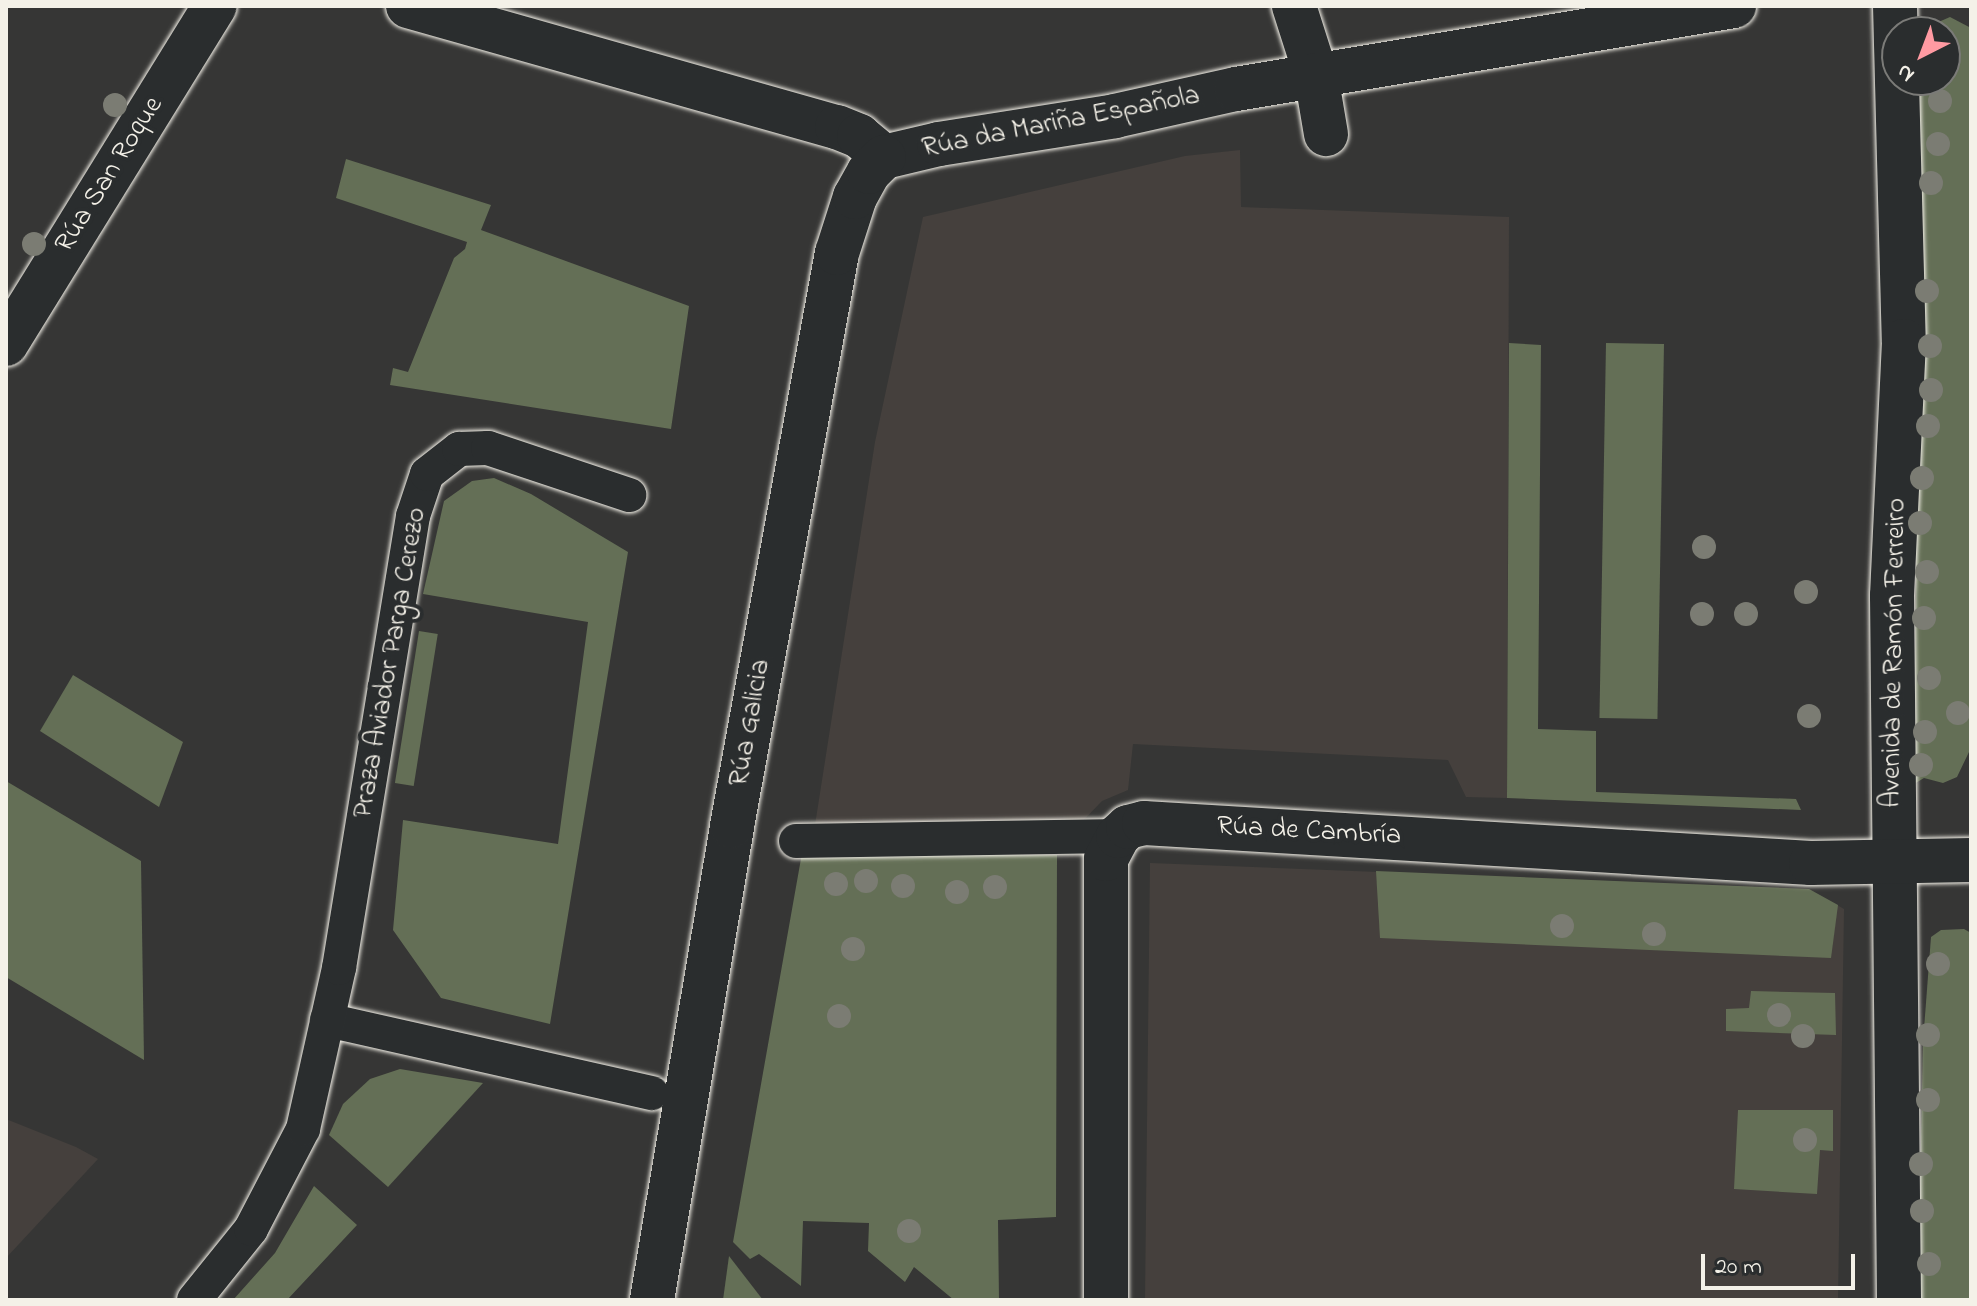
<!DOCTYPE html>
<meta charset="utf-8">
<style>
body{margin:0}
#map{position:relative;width:1977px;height:1306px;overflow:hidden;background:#363635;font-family:"Indie Flower",sans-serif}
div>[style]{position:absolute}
.built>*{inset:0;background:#45403d}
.green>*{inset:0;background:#646f56;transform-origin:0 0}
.roads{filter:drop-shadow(0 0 2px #f4f1e8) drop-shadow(0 0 2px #f4f1e8)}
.pedestrian>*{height:34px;margin:-17px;padding:0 17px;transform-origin:17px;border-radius:17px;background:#2a2d2e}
.minor>*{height:44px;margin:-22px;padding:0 22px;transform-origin:22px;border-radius:22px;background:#2a2d2e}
.tertiary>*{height:44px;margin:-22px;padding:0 22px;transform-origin:22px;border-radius:22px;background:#2a2d2e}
.trees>*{width:24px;height:24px;margin:-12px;border-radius:50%;background:#7b7c73}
span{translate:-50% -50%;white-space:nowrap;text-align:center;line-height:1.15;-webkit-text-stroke:8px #2a2d2e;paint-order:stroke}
.street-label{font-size:28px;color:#f4f1e8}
.frame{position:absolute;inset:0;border:8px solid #f4f1e8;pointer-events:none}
.north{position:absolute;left:1881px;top:16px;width:80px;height:80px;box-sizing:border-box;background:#2a2d2e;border:2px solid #7b7b78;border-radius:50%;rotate:222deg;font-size:22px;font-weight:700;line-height:32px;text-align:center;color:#f4f1e8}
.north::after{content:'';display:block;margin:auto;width:28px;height:36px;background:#ff9aa2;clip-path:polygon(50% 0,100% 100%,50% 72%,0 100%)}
.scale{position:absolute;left:1701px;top:1254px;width:154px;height:36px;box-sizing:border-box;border:4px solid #f4f1e8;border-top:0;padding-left:10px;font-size:24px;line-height:28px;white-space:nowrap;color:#f4f1e8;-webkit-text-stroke:6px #2a2d2e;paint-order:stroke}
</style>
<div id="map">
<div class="built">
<i style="clip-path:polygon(1240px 150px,1241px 207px,1509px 217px,1507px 798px,1466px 797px,1448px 760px,1133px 744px,1128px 790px,1102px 801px,1077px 827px,815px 825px,875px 442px,923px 217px,1185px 156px)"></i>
<i style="clip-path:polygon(1150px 863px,1809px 889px,1844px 909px,1838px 1300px,1145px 1300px)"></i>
<i style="clip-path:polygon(6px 1119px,76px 1147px,98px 1159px,6px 1258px)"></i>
</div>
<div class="green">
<i style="clip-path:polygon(1950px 17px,1971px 28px,1969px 752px,1957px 777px,1943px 783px,1924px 778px,1914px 784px,1920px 80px,1945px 80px,1945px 32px,1926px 32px,1927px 27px)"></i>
<i style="clip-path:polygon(346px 159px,491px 205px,481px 230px,689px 306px,671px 429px,390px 385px,393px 368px,408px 372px,454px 258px,465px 249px,467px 242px,336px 198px)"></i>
<i style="clip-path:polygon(1509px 343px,1541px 345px,1538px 729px,1596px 731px,1596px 792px,1796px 799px,1801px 810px,1507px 798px)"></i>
<i style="left:1606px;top:343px;width:58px;height:375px;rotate:1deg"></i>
<i style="clip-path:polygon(494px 478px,531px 494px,628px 552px,550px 1024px,441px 998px,393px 930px,403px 820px,558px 844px,588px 622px,423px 594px,444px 501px,472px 481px)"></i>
<i style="left:419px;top:631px;width:19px;height:154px;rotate:9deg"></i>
<i style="clip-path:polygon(73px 675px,183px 742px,159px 807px,40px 731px)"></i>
<i style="clip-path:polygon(6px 781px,141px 861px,144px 1060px,6px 977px)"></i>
<i style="clip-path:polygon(802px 853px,1057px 855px,1056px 1217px,998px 1220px,999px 1300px,954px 1300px,914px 1267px,905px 1282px,868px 1251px,869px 1223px,803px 1221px,801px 1286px,759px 1254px,750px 1259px,733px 1242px)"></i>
<i style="clip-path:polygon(1376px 871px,1809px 889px,1838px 905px,1831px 958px,1380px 938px)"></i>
<i style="clip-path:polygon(1964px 929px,1971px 933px,1971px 1300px,1918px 1300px,1923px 1042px,1931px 937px,1941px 930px)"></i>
<i style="clip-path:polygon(1751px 991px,1835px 993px,1836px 1035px,1726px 1031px,1726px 1009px,1749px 1008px)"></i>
<i style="clip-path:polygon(400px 1069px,483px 1083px,388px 1187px,329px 1135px,343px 1104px,370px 1079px)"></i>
<i style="clip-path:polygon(1738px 1110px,1833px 1110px,1833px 1151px,1820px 1150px,1817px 1194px,1734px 1189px)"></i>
<i style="clip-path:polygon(314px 1186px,357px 1225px,287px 1300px,233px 1300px,275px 1253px)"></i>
<i style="clip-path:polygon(729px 1256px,763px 1300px,723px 1300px)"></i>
</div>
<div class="roads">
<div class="pedestrian">
<i style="left:796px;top:841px;width:322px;rotate:-0.9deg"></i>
<i style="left:327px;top:1020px;width:333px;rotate:12.7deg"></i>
<i style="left:194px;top:1300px;width:91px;rotate:-51.2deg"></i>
<i style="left:251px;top:1229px;width:113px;rotate:-62.5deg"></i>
<i style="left:303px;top:1129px;width:165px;rotate:-77.4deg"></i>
<i style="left:339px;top:968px;width:458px;rotate:-80.7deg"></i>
<i style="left:413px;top:516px;width:44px;rotate:-71.6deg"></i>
<i style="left:427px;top:474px;width:41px;rotate:-38deg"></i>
<i style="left:459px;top:449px;width:29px;rotate:-2deg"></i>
<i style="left:488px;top:448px;width:149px;rotate:18.4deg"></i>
</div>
<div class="minor">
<i style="left:408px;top:6px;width:446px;rotate:15.8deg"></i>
<i style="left:837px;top:127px;width:24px;rotate:22deg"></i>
<i style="left:859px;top:136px;width:33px;rotate:40deg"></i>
<i style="left:1294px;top:6px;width:72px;rotate:72.3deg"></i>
<i style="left:1316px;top:75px;width:60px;rotate:80.4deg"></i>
<i style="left:1895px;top:6px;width:335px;rotate:88.5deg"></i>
<i style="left:1904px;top:341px;width:255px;rotate:92.7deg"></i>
<i style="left:1892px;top:596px;width:704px;rotate:89.43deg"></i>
<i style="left:884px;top:157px;width:57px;rotate:-13.3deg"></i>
<i style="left:939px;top:144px;width:178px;rotate:-9deg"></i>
<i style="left:1115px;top:116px;width:124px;rotate:-12.6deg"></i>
<i style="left:1236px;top:89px;width:505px;rotate:-9.46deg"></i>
<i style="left:652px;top:1300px;width:481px;rotate:-80.4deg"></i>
<i style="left:732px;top:826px;width:583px;rotate:-79.62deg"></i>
<i style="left:837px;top:253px;width:59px;rotate:-72.2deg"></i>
<i style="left:855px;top:197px;width:29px;rotate:-61deg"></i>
<i style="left:869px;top:172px;width:21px;rotate:-45deg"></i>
<i style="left:1106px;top:1300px;width:441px;rotate:-90deg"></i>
<i style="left:1106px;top:859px;width:26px;rotate:-62deg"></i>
<i style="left:1118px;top:836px;width:13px;rotate:-42deg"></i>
<i style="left:1128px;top:827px;width:16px;rotate:-14deg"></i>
<i style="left:1144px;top:823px;width:668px;rotate:3.43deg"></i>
<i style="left:1811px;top:863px;width:160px;rotate:-1.1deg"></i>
</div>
<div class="tertiary">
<i style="left:6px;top:344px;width:397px;rotate:-58.3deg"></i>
</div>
</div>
<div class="trees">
<i style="left:1940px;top:101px"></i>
<i style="left:115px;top:105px"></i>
<i style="left:1938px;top:144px"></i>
<i style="left:1931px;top:183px"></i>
<i style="left:34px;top:244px"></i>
<i style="left:1927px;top:291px"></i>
<i style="left:1930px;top:346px"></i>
<i style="left:1931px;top:390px"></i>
<i style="left:1928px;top:426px"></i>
<i style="left:1922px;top:478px"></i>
<i style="left:1920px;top:523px"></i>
<i style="left:1704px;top:547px"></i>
<i style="left:1927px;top:572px"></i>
<i style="left:1806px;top:592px"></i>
<i style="left:1702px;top:614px"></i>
<i style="left:1746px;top:614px"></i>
<i style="left:1924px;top:618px"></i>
<i style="left:1929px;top:678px"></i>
<i style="left:1958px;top:713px"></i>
<i style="left:1809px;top:716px"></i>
<i style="left:1925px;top:732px"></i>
<i style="left:1921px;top:765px"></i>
<i style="left:866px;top:881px"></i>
<i style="left:836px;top:884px"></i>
<i style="left:903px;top:886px"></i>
<i style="left:995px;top:887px"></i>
<i style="left:957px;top:892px"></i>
<i style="left:1562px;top:926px"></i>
<i style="left:1654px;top:934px"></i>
<i style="left:853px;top:949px"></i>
<i style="left:1938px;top:964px"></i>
<i style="left:1779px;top:1015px"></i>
<i style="left:839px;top:1016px"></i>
<i style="left:1928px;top:1035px"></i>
<i style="left:1803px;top:1036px"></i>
<i style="left:1928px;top:1100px"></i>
<i style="left:1805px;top:1140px"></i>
<i style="left:1921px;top:1164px"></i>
<i style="left:1922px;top:1211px"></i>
<i style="left:909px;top:1231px"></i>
<i style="left:1929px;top:1264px"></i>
</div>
<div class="street-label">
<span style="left:1061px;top:123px;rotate:-11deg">Rúa da Mariña Española</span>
<span style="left:110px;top:175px;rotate:-58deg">Rúa San Roque</span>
<span style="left:1895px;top:653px;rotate:-89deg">Avenida de Ramón Ferreiro</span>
<span style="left:391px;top:663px;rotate:-80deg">Praza Aviador Parga Cerezo</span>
<span style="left:751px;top:723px;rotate:-80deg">Rúa Galicia</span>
<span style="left:1309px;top:832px;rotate:3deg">Rúa de Cambría</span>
</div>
<div class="frame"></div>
<div class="north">N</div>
<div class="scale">20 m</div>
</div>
